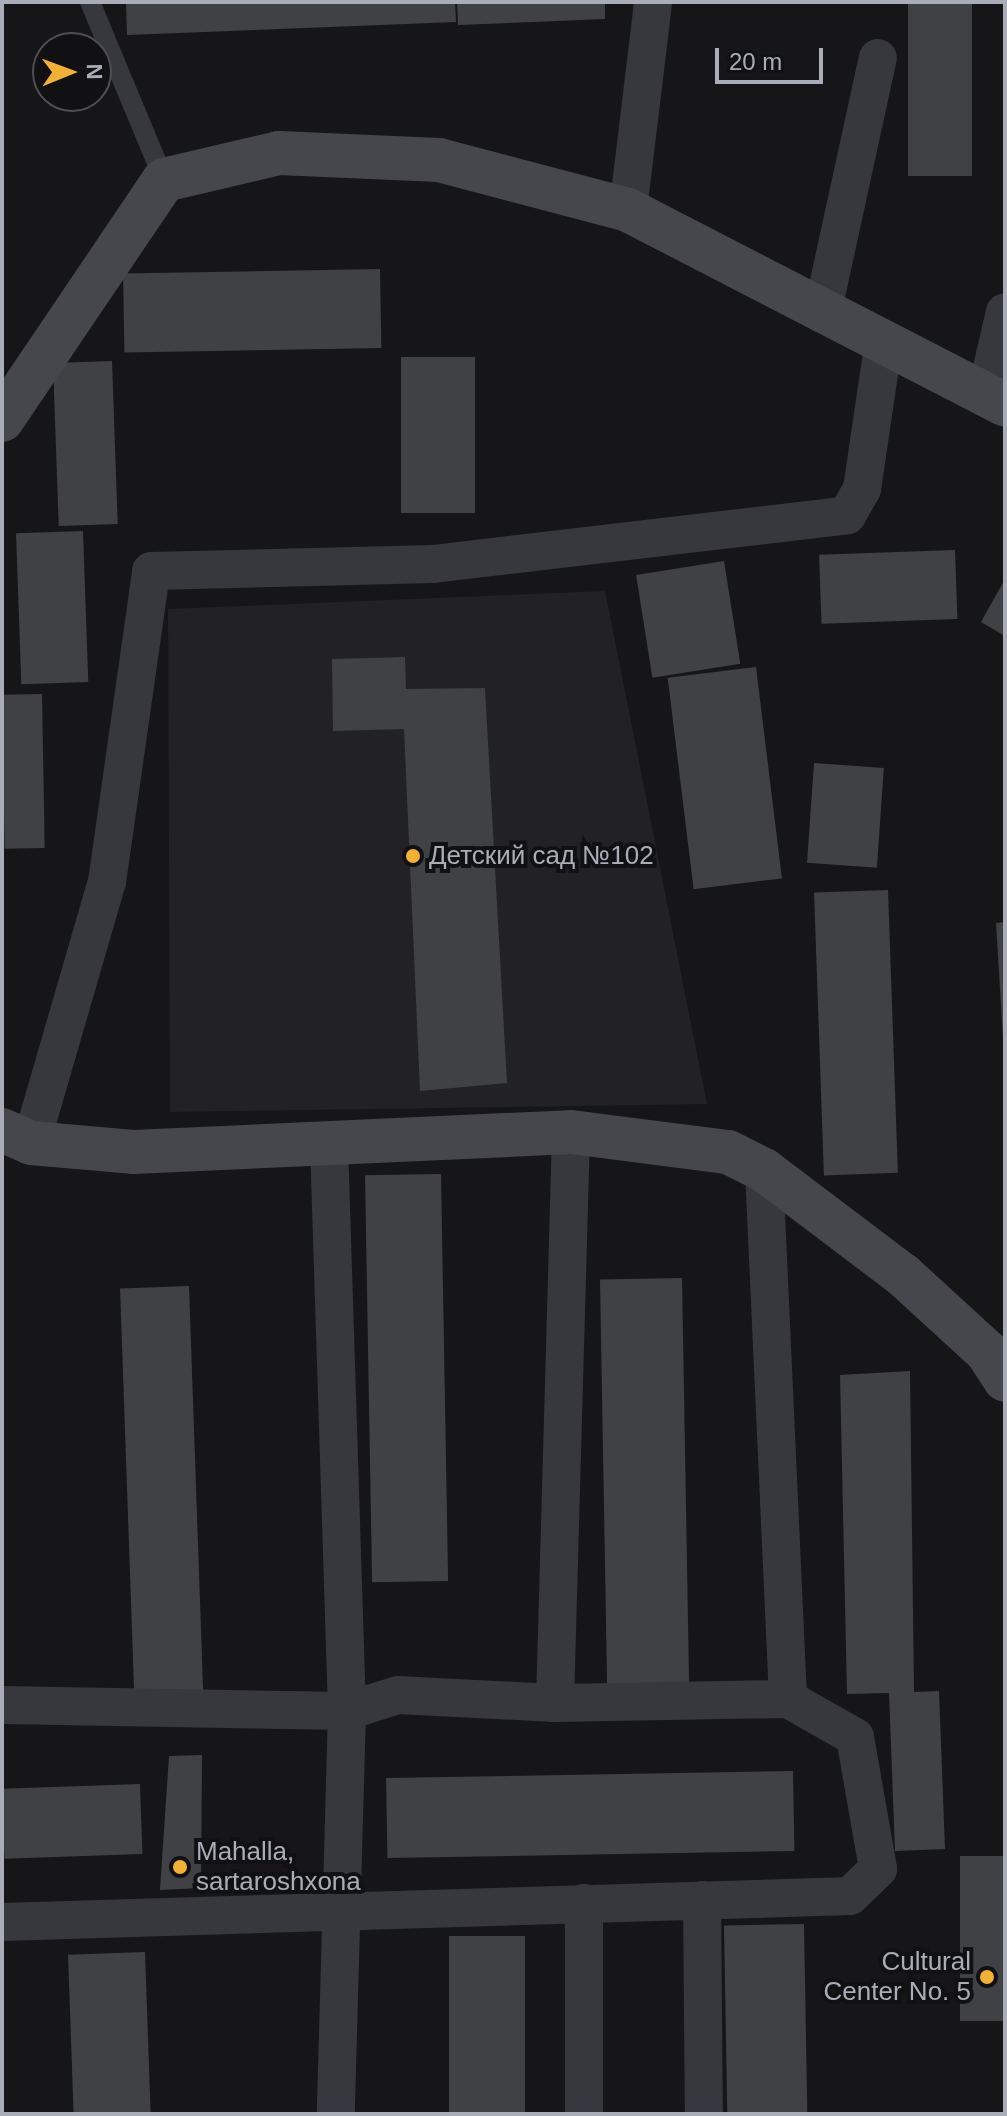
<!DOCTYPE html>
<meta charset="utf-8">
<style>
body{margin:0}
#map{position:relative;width:1007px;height:2116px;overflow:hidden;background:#161618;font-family:Helvetica,sans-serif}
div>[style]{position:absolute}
.built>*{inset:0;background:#222225}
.building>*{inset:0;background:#404145;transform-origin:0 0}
.lane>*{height:20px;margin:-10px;padding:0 10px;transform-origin:10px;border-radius:10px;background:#37383d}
.street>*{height:38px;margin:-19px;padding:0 19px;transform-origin:19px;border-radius:19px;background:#37383d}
.secondary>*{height:44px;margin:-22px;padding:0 22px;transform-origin:22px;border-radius:22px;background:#45474d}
.dots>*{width:22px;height:22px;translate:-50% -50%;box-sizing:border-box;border:4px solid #111113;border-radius:50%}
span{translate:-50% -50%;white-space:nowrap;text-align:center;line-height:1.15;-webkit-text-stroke:8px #111113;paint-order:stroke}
.poi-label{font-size:26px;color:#a8adb8}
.left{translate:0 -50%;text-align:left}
.right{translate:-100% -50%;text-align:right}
.frame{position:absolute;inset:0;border:4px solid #a8adb8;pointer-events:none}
.north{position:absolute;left:32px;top:32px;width:80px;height:80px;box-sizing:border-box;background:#111113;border:2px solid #4d4f55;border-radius:50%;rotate:89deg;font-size:22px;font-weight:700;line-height:32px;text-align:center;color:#a8adb8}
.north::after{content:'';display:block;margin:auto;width:28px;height:36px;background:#f2b134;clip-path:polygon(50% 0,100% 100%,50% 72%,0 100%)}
.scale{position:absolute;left:715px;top:48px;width:108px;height:36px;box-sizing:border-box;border:4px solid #a8adb8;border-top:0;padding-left:10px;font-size:24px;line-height:28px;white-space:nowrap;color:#a8adb8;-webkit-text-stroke:6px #111113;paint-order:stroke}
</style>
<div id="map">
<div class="built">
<i style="clip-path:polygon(605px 591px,707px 1104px,170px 1112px,168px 609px)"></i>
</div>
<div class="building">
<i style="clip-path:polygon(126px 2px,455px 2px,456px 22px,127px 35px)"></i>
<i style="clip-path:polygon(457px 2px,605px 2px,605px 19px,458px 25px)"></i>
<i style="left:908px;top:2px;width:64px;height:174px"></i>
<i style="left:380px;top:269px;width:79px;height:257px;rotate:89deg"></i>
<i style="left:401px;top:357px;width:74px;height:156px"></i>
<i style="left:112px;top:361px;width:163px;height:59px;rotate:88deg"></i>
<i style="left:83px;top:531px;width:151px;height:67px;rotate:88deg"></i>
<i style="left:955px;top:550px;width:69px;height:136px;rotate:88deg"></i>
<i style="left:724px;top:561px;width:104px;height:89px;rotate:81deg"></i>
<i style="clip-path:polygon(1005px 579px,1005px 636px,981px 622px)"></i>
<i style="clip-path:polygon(405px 657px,406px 689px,485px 688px,507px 1083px,420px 1091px,404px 729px,333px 731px,332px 659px)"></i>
<i style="left:756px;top:667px;width:213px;height:89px;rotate:83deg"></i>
<i style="left:42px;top:694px;width:154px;height:40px;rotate:89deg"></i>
<i style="left:814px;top:763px;width:70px;height:100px;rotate:4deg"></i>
<i style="left:888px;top:890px;width:283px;height:74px;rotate:88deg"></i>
<i style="clip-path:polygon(1005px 922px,1005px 1038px,1003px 1038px,996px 923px)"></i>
<i style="left:441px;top:1174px;width:407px;height:76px;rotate:89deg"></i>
<i style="left:682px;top:1278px;width:405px;height:82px;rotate:89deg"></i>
<i style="left:189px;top:1286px;width:409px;height:69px;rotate:88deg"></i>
<i style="clip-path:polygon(910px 1371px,914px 1692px,939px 1691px,945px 1849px,895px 1851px,889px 1693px,847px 1694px,840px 1375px)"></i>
<i style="clip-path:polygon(202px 1755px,201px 1888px,160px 1890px,169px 1756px)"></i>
<i style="left:793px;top:1771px;width:80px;height:407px;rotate:89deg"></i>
<i style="left:140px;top:1784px;width:70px;height:138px;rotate:88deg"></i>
<i style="left:960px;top:1856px;width:45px;height:165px"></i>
<i style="left:804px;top:1924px;width:190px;height:80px;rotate:89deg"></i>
<i style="left:525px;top:1936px;width:178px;height:76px;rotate:90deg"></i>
<i style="left:145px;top:1952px;width:162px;height:77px;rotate:88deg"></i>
</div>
<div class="lane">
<i style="left:90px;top:2px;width:193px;rotate:67.4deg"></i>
</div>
<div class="street">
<i style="left:628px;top:210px;width:209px;rotate:-83.1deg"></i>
<i style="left:822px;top:314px;width:262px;rotate:-77.7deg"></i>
<i style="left:986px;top:394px;width:84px;rotate:-77deg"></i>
<i style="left:31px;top:1143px;width:272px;rotate:-73.8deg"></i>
<i style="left:107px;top:882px;width:314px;rotate:-81.9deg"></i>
<i style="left:151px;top:571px;width:282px;rotate:-1.4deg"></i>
<i style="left:433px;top:564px;width:417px;rotate:-6.7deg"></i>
<i style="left:847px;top:515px;width:30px;rotate:-60deg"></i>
<i style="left:862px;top:489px;width:145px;rotate:-81.6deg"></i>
<i style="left:329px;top:1144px;width:567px;rotate:88.18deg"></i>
<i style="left:347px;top:1711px;width:403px;rotate:91.6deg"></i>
<i style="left:764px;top:1170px;width:530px;rotate:87.4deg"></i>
<i style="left:555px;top:1703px;width:571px;rotate:-88.39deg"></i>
<i style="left:2px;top:1705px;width:345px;rotate:1deg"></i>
<i style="left:347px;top:1711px;width:53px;rotate:-17.4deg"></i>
<i style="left:398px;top:1695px;width:157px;rotate:2.9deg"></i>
<i style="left:555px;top:1703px;width:233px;rotate:-1deg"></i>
<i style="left:788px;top:1699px;width:77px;rotate:29.6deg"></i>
<i style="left:855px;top:1737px;width:134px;rotate:80.1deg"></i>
<i style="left:878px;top:1869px;width:39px;rotate:136deg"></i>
<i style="left:850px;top:1896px;width:848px;rotate:178.24deg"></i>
<i style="left:702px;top:1900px;width:214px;rotate:89.5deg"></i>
<i style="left:584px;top:1903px;width:211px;rotate:90deg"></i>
</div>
<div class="secondary">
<i style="left:2px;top:420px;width:290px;rotate:-56deg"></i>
<i style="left:164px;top:180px;width:118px;rotate:-13.2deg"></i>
<i style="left:279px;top:153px;width:160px;rotate:2.5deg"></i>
<i style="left:439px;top:160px;width:196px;rotate:14.8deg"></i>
<i style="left:628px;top:210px;width:424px;rotate:27.3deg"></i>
<i style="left:2px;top:1130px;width:32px;rotate:24deg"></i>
<i style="left:31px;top:1143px;width:102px;rotate:5deg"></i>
<i style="left:133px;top:1152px;width:438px;rotate:-2.6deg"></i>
<i style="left:571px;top:1132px;width:158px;rotate:7.3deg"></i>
<i style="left:728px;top:1152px;width:40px;rotate:26.6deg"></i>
<i style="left:764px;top:1170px;width:174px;rotate:37.1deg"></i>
<i style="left:903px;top:1275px;width:114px;rotate:42.5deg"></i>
<i style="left:987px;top:1352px;width:33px;rotate:57deg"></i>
</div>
<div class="dots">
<i style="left:413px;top:856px;background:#f2b134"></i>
<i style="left:180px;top:1867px;background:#f2b134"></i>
<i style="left:987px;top:1977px;background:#f2b134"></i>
</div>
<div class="poi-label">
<span class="left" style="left:429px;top:856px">Детский сад №102</span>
<span class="left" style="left:196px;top:1867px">Mahalla,<br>sartaroshxona</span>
<span class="right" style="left:971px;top:1977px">Cultural<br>Center No. 5</span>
</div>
<div class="frame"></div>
<div class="north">N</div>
<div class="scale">20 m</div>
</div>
